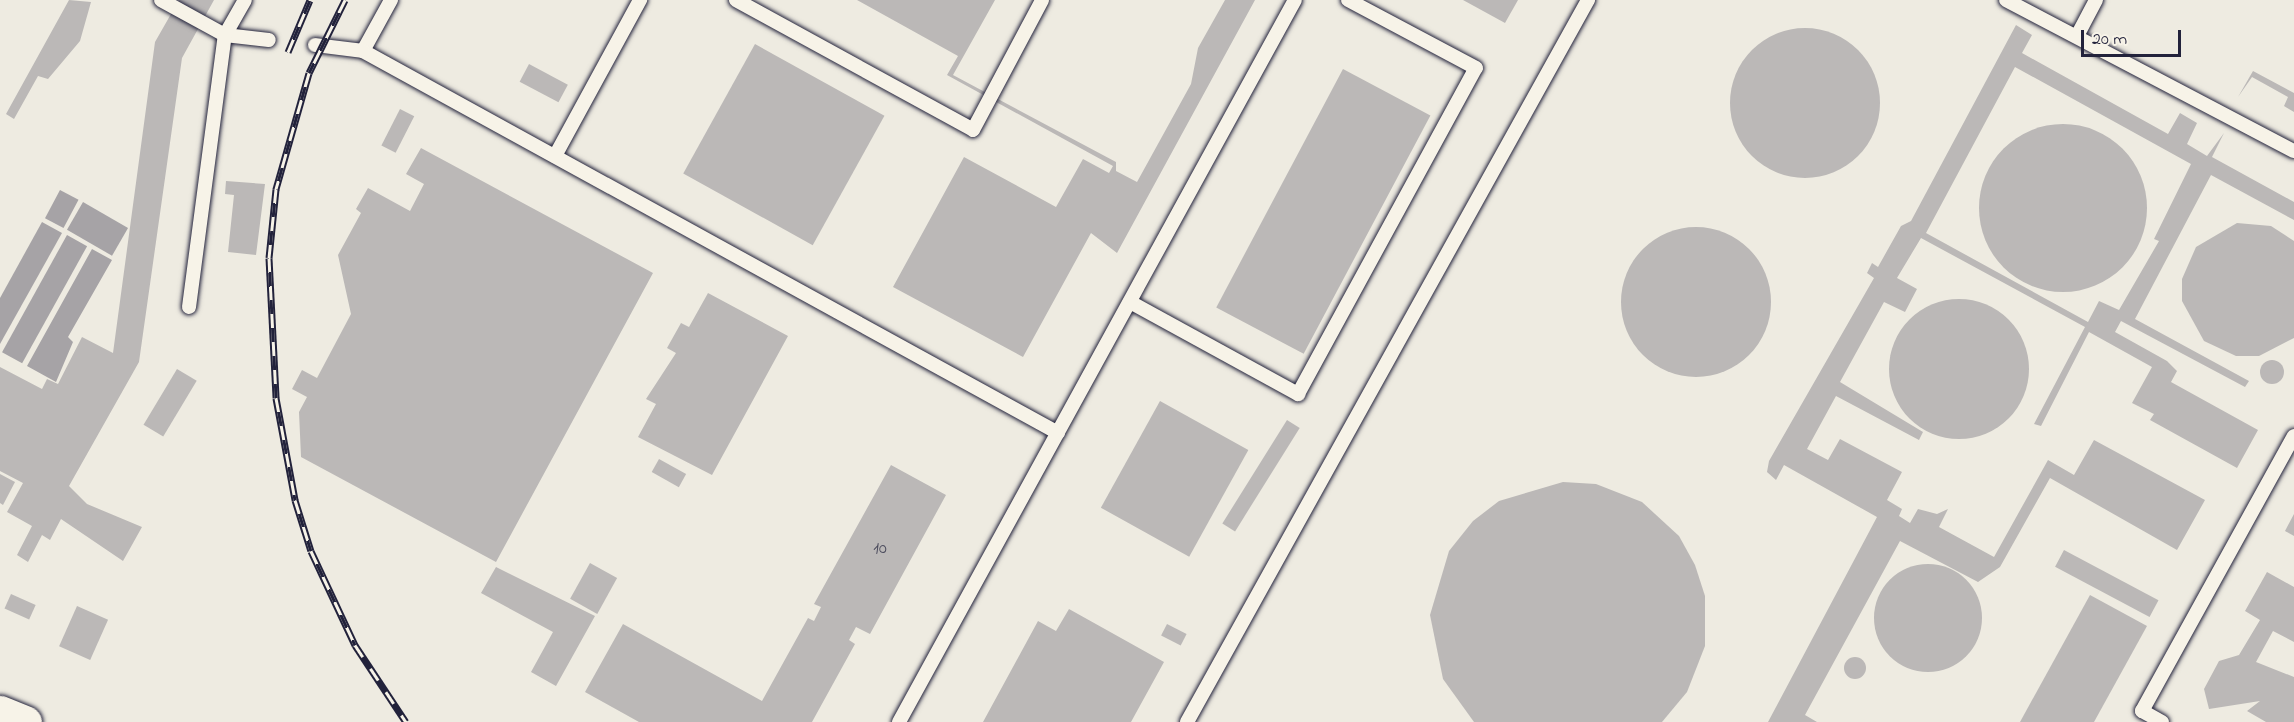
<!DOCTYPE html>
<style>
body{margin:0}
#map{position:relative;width:2294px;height:722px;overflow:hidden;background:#eeebe1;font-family:"Indie Flower",sans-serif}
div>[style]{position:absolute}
.water>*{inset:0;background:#a6a3a6;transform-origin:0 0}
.building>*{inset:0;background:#bbb8b7;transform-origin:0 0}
.round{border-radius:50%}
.roads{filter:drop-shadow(0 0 2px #22223b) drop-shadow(0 0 2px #22223b)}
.lane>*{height:14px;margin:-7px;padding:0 7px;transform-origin:7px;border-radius:7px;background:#f7f3e8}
.primary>*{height:33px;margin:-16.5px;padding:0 16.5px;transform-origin:16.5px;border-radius:16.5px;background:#f7f3e8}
.rail>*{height:7px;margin-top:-3.5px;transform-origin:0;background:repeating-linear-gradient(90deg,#f7f3e8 0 14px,#22223b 0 28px);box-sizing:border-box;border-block:2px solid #22223b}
span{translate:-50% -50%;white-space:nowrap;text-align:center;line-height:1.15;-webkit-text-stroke:6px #f7f3e8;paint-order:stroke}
.number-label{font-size:18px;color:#48485a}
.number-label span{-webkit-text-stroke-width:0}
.scale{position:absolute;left:2081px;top:30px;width:100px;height:27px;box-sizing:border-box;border:3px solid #22223b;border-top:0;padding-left:8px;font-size:18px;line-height:21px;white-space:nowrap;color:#22223b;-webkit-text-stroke:4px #f7f3e8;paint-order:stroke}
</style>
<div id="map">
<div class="water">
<i style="left:60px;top:190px;width:21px;height:32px;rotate:28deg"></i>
<i style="left:83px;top:202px;width:52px;height:32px;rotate:30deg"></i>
<i style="clip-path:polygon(42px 222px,62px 233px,0 344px,0 298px)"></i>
<i style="left:67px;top:235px;width:23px;height:134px;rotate:29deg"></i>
<i style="clip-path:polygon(92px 249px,112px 260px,68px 337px,73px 342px,56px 382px,27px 366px)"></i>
</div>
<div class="building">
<i style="clip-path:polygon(69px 0,91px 2px,80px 41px,48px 79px,38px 76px,14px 119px,6px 114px)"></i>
<i style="clip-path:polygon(179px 0,214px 0,182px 58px,139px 362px,69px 486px,87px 504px,142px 527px,123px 561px,61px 519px,50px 540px,42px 535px,28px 562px,17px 555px,32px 526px,7px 512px,23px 483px,0 471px,0 367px,42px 389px,47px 379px,58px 384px,82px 337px,113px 353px,155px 42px)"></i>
<i style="clip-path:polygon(857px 0,995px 0,953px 75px,1116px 162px,1116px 171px,1137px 182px,1191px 84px,1198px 48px,1225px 0,1255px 0,1117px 253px,1091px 233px,1023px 357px,893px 287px,964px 157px,1056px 207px,1083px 159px,1109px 173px,1113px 166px,947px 75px,958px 56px)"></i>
<i style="clip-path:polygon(1463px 0,1518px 0,1505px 23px)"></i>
<i style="clip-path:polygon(evenodd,2016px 25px,2032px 35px,2022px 53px,2168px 134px,2180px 113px,2197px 123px,2187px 144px,2207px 156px,2224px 133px,2212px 157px,2294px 202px,2294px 220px,2211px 175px,2135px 319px,2249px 381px,2245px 387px,2121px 321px,2115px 332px,2167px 361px,2177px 371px,2171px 382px,2258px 430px,2237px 468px,2150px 420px,2154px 414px,2132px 403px,2152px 367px,2089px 332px,2041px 426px,2034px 424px,2085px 327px,1921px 238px,1897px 278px,1917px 289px,1905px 312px,1884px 302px,1840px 382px,1923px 432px,1919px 440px,1836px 396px,1807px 449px,1828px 460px,1840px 439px,1902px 472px,1887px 500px,1902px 509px,1899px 516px,1910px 523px,1918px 509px,1937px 514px,1948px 509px,1939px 527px,1994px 557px,2048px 460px,2074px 475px,2094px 440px,2205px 500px,2177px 550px,2050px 478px,2000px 567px,1978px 582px,1900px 541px,1805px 715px,1817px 722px,1768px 722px,1877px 517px,1784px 465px,1776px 480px,1767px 472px,1769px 461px,1874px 278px,1867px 273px,1872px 263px,1878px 267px,1901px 226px,1911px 221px,2016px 25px,2015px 67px,2191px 164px,2154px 239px,2159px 241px,2119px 310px,2099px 301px,2088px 322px,1926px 233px,2015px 67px)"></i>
<i class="round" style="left:1730px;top:28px;width:150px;height:150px"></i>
<i style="left:755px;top:44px;width:148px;height:148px;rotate:29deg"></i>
<i style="left:529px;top:64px;width:44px;height:20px;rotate:28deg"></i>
<i style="left:1343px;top:69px;width:99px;height:270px;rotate:28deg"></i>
<i style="clip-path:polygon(2253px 71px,2294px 93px,2294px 112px,2284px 106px,2288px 97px,2252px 77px,2238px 97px)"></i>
<i style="left:400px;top:109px;width:16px;height:41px;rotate:27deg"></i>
<i class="round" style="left:1979px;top:124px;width:168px;height:168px"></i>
<i style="clip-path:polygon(421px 148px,653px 273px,496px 562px,301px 457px,299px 412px,307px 397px,292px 389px,302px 370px,317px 378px,351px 314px,338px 255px,361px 213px,356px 209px,368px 188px,410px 211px,424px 184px,406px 174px)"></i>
<i style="clip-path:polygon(226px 181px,265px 184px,256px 255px,228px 252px,234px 195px,225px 194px)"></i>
<i style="clip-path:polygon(2237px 223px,2271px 226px,2294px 241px,2294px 338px,2259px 356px,2236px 356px,2204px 341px,2182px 301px,2182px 279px,2196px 247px)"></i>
<i class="round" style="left:1621px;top:227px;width:150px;height:150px"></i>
<i style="clip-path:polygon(708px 293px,788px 336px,712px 475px,638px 437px,656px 404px,646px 399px,676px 353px,667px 348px,681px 323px,689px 327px)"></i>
<i class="round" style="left:1889px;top:299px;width:140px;height:140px"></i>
<i class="round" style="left:2260px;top:360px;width:24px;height:24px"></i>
<i style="left:177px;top:369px;width:23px;height:65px;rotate:31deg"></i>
<i style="left:1160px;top:401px;width:101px;height:122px;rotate:29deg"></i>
<i style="left:1287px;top:420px;width:15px;height:122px;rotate:32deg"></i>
<i style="left:659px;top:459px;width:31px;height:15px;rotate:29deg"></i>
<i style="clip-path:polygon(891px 465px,946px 495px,870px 634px,856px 627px,849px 640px,855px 644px,812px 722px,639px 722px,585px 692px,623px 624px,762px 701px,808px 618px,814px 621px,821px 607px,814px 604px)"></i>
<i style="clip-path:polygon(0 474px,15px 482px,3px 505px,0 503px)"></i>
<i style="clip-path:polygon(1563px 482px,1596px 484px,1642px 502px,1679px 536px,1695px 565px,1705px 596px,1705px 646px,1687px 692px,1662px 722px,1474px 722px,1443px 679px,1430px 615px,1449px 551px,1473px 521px,1499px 501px)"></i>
<i style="clip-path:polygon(2294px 514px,2294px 536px,2285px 531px)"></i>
<i style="left:2064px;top:550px;width:107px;height:19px;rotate:28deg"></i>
<i style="left:590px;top:563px;width:31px;height:41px;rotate:29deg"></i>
<i class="round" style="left:1874px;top:564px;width:108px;height:108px"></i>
<i style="clip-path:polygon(496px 567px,595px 616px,556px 686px,531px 672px,553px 632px,481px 593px)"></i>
<i style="clip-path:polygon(2267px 572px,2294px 587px,2294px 642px,2273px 631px,2256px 662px,2294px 677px,2294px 722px,2266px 722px,2247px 711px,2260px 701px,2209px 709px,2204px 689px,2219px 661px,2239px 655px,2260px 620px,2245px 611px)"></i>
<i style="left:11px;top:594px;width:27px;height:16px;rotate:24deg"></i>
<i style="clip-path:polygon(2090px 595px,2147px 626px,2094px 722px,2020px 722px)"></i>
<i style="left:77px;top:606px;width:34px;height:44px;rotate:24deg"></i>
<i style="clip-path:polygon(1069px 609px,1164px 662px,1131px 722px,983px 722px,1038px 621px,1056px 631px)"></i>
<i style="left:1167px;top:624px;width:22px;height:13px;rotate:27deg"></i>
<i class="round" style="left:1844px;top:657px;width:22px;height:22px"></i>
</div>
<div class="roads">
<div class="lane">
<i style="left:161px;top:0;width:73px;rotate:28.7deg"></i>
<i style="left:225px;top:35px;width:44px;rotate:6.5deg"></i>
<i style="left:391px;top:0;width:58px;rotate:118.8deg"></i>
<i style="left:363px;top:51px;width:793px;rotate:28.79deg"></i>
<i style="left:736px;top:0;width:270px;rotate:28.7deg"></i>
<i style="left:973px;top:130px;width:147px;rotate:-62deg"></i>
<i style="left:2006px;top:0;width:325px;rotate:27.7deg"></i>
<i style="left:2077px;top:36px;width:41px;rotate:-62.2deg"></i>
<i style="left:315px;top:45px;width:48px;rotate:7.1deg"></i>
<i style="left:555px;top:156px;width:178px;rotate:-61.4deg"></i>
<i style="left:1130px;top:302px;width:192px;rotate:28.7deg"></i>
<i style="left:1298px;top:394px;width:371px;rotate:-61.4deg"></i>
<i style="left:1476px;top:68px;width:145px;rotate:-152deg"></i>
<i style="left:189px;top:307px;width:274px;rotate:-82.5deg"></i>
<i style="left:225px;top:35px;width:40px;rotate:-60.3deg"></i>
<i style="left:899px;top:722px;width:823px;rotate:-61.26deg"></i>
<i style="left:1187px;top:722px;width:826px;rotate:-60.95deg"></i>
<i style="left:2162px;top:722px;width:23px;rotate:-151deg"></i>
<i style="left:2142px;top:711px;width:314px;rotate:-61.1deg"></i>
</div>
<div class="primary">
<i style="left:0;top:712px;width:27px;rotate:22deg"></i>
</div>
</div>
<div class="rail">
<i style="left:345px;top:0;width:81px;rotate:116.3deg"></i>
<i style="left:309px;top:73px;width:121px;rotate:105.9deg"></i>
<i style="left:276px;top:189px;width:69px;rotate:95.8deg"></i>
<i style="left:269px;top:258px;width:140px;rotate:87.1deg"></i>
<i style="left:276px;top:398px;width:104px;rotate:79.4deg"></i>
<i style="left:295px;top:500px;width:53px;rotate:72.6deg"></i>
<i style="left:311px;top:551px;width:104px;rotate:64.9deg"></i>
<i style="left:355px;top:645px;width:92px;rotate:56.5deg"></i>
<i style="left:288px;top:52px;width:56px;rotate:-67.1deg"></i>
</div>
<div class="number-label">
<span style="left:880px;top:549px">10</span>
</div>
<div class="scale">20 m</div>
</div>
